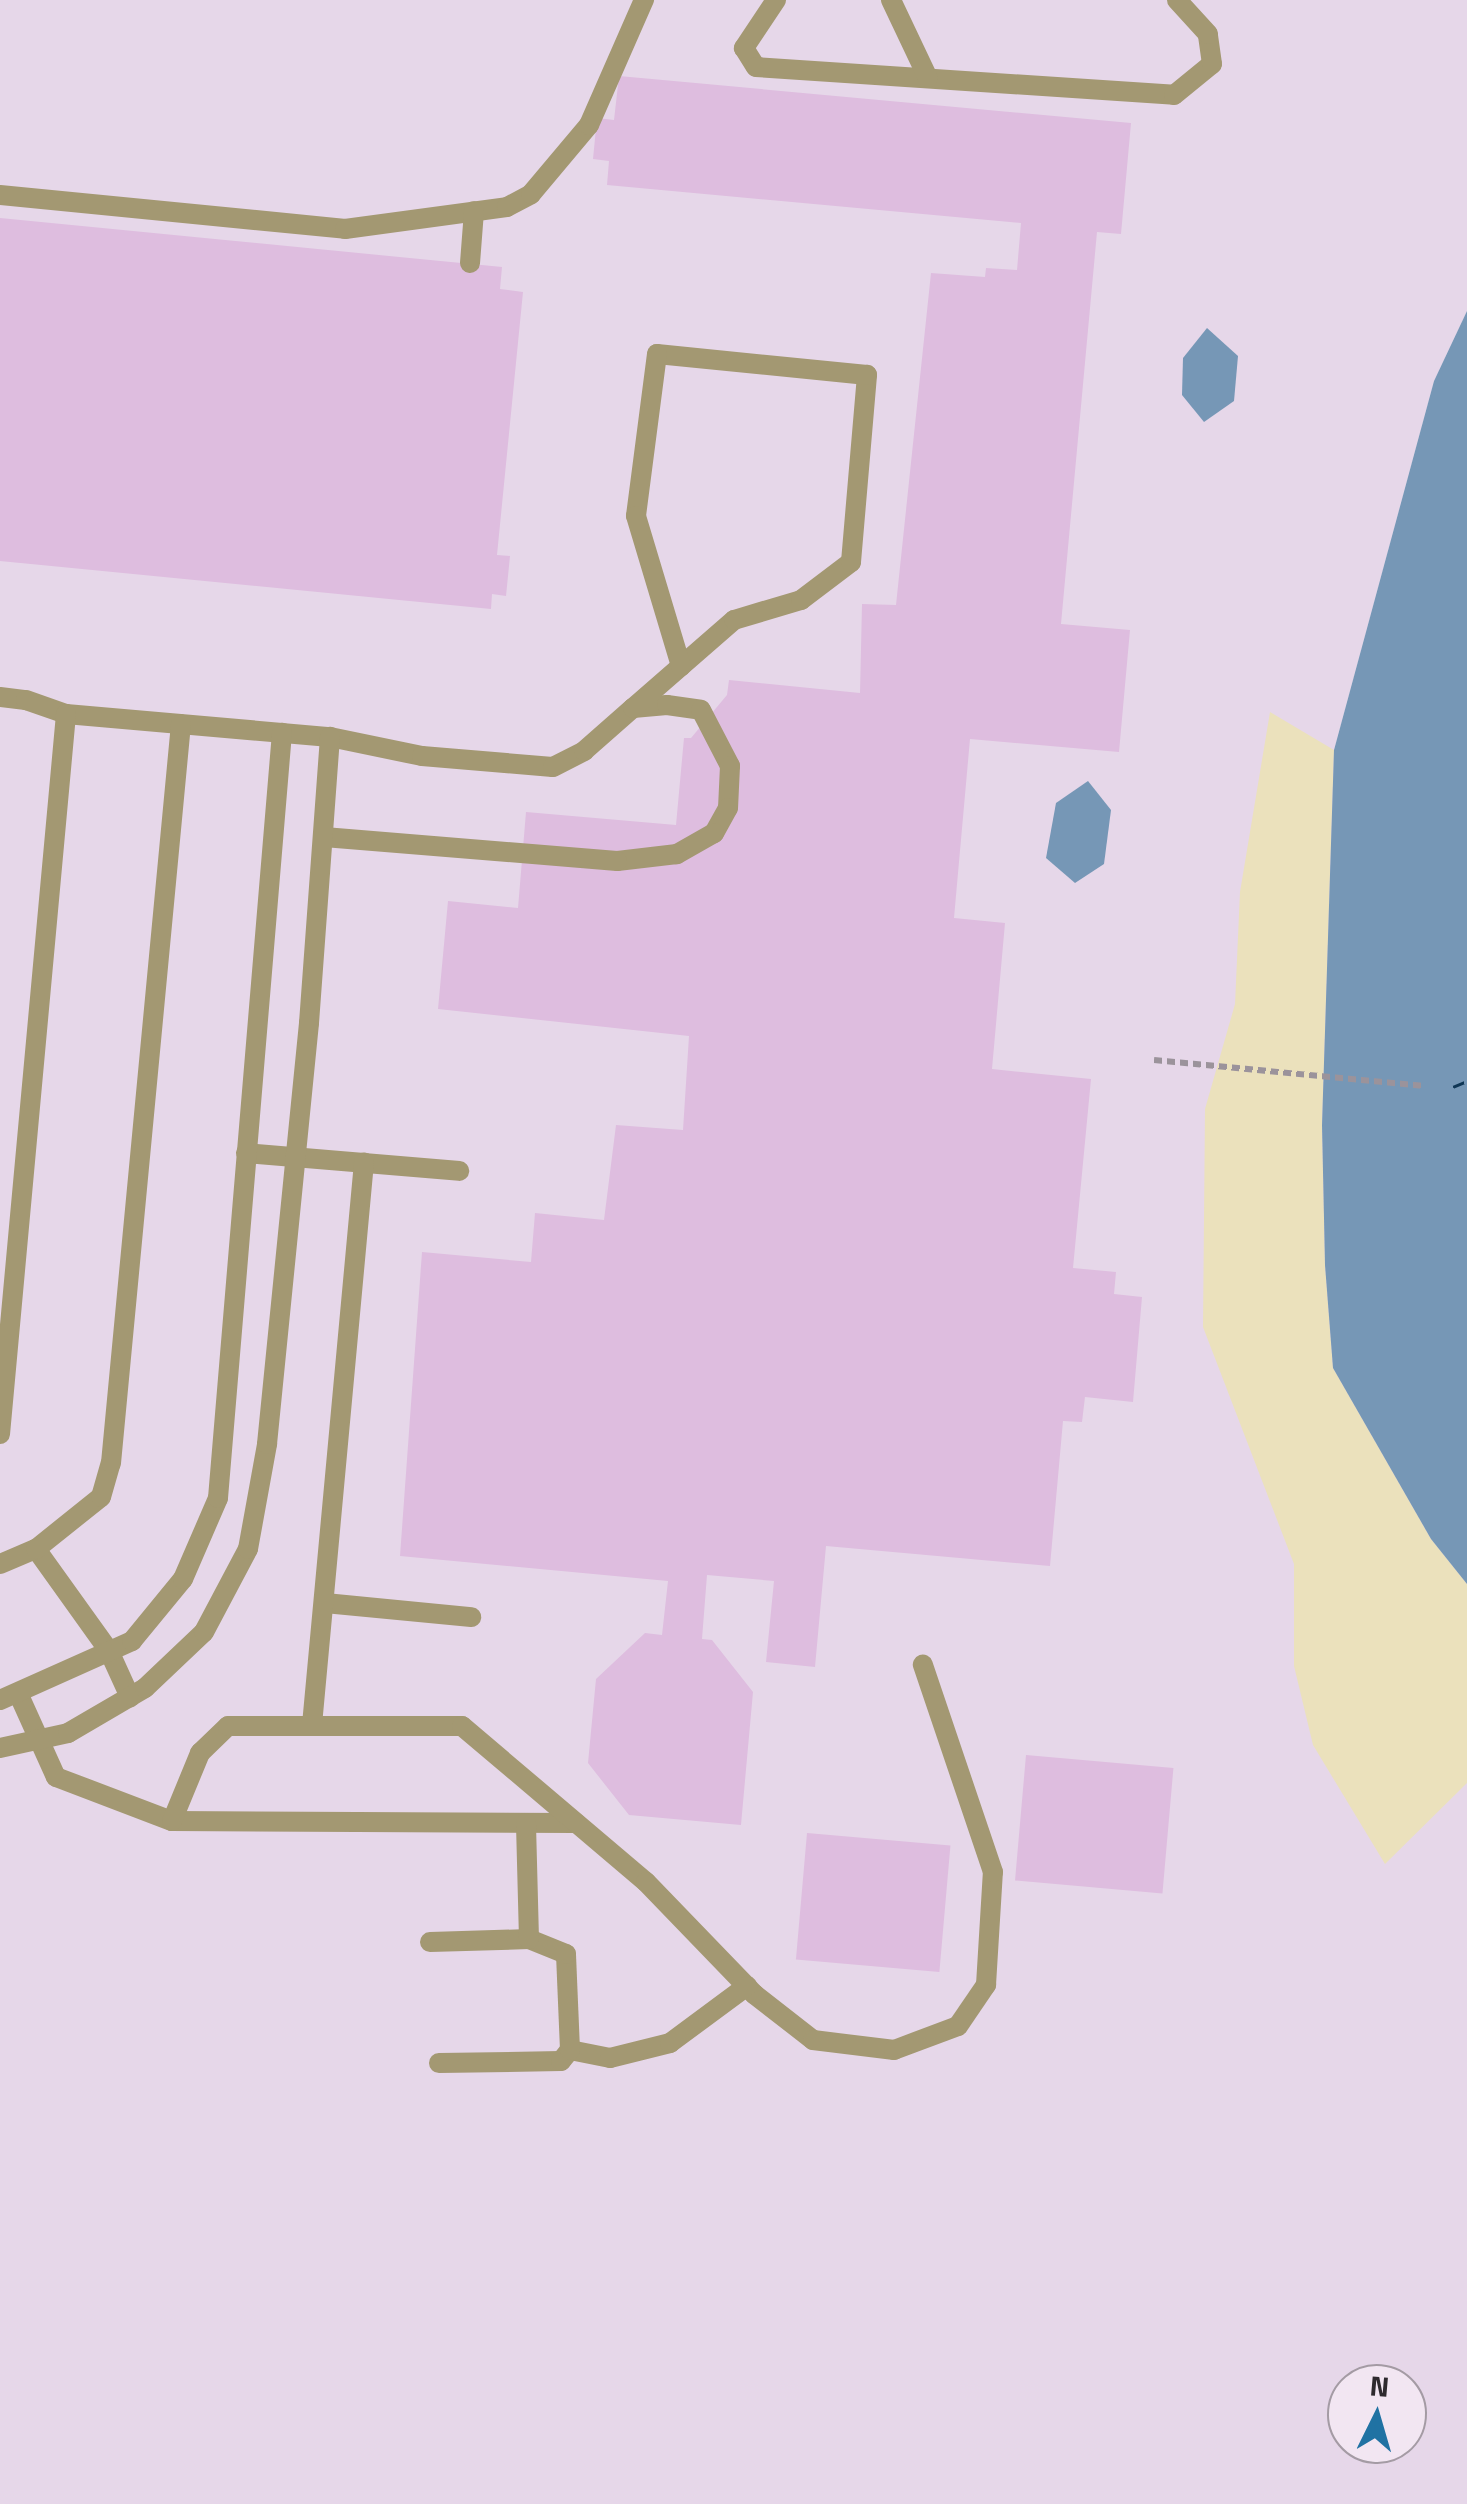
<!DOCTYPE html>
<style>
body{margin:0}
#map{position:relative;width:1467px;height:2504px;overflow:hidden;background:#f2e6f2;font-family:"Titillium Web",sans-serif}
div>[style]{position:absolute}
.commercial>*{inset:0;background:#e6d7e9}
.sand>*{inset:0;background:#ebe1bc}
.water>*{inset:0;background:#7697b6}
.ferry>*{height:2.5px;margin-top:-1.25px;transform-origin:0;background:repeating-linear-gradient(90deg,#0f3655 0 12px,transparent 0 22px)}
.building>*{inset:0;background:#debddf;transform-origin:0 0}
.path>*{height:6px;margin-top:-3px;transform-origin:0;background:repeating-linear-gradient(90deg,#9b939b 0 8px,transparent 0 13px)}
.service>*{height:20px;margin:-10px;padding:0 10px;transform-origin:10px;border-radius:10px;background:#a39872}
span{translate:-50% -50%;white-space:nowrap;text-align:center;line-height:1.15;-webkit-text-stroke:10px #f2e6f2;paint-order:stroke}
.north{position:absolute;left:1327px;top:2364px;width:100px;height:100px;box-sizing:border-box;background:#f2e6f2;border:2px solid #a49ba4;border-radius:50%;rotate:5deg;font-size:28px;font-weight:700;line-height:40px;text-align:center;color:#2e2a2e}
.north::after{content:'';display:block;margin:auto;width:35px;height:45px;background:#2072a3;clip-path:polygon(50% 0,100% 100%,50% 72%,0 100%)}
</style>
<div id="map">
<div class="commercial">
<i style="clip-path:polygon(evenodd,0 0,1467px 0,1467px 311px,1434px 381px,1334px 750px,1467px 1580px,1467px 2504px,0 2504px,0 0,1347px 2384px,1407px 2384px,1407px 2444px,1347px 2444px,1347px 2384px)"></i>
</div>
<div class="sand">
<i style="clip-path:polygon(1270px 712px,1334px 750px,1322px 1125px,1325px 1265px,1333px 1368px,1431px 1539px,1467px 1584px,1467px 1783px,1385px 1864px,1313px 1745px,1294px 1666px,1294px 1564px,1203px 1327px,1205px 1109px,1235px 1004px,1240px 892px)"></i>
</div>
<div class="water">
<i style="clip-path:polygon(1467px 311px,1467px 1584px,1431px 1539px,1333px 1368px,1325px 1265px,1322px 1125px,1334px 750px,1434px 381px)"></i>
<i style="clip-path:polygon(1207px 328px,1238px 356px,1234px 401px,1204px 422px,1182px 395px,1183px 358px)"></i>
<i style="clip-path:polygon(1088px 781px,1111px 810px,1104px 864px,1075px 883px,1046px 858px,1056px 803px)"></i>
</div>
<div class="ferry">
<i style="left:1453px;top:1087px;width:15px;rotate:-23deg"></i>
</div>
<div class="building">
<i style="clip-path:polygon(619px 76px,1131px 123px,1121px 234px,1097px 232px,1061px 624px,1130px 630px,1119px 752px,970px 739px,954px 918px,1005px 923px,992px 1069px,1091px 1079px,1073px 1268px,1116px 1272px,1114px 1294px,1142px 1297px,1133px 1402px,1085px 1397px,1082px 1422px,1063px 1421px,1050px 1566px,826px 1546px,815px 1667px,766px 1662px,774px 1581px,707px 1575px,702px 1639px,712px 1640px,753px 1692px,741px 1825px,629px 1815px,588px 1763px,596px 1679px,645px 1633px,662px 1635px,668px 1581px,400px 1556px,422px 1252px,531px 1262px,535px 1213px,604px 1220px,616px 1125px,683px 1130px,689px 1036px,438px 1009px,448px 901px,518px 908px,526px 812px,676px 825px,684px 738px,691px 738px,727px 695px,729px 680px,860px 693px,862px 604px,896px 605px,931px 273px,985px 277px,986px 268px,1017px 270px,1021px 223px,607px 185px,609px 161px,593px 159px,597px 118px,614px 120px)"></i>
<i style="clip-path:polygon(0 218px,502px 267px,500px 289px,523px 292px,497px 555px,510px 556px,506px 596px,492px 594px,491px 609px,0 561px)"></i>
<i style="left:1026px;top:1755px;width:148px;height:126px;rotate:5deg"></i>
<i style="left:807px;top:1833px;width:144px;height:127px;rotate:5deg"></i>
</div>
<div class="path">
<i style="left:1154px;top:1060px;width:272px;rotate:5.5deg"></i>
</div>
<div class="service">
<i style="left:776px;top:0;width:58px;rotate:123.7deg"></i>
<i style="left:744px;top:48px;width:22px;rotate:58deg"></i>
<i style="left:756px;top:67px;width:419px;rotate:3.8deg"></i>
<i style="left:1174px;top:95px;width:49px;rotate:-39.2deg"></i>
<i style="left:1212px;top:64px;width:30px;rotate:-98deg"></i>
<i style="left:1208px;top:34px;width:46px;rotate:-132.4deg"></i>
<i style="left:891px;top:0;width:86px;rotate:64.6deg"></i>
<i style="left:0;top:195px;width:347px;rotate:5.6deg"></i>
<i style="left:345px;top:229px;width:163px;rotate:-7.7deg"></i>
<i style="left:507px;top:207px;width:27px;rotate:-28deg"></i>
<i style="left:531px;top:194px;width:90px;rotate:-50deg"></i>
<i style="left:589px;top:125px;width:137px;rotate:-66.3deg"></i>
<i style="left:470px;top:263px;width:52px;rotate:-85.6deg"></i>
<i style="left:0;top:697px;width:26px;rotate:7deg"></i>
<i style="left:26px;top:700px;width:42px;rotate:19.3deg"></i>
<i style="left:66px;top:714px;width:265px;rotate:5deg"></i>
<i style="left:330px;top:737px;width:94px;rotate:11.7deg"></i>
<i style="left:422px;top:756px;width:131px;rotate:4.8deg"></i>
<i style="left:553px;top:767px;width:35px;rotate:-27deg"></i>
<i style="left:584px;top:751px;width:65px;rotate:-41.3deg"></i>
<i style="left:633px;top:708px;width:34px;rotate:-5deg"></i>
<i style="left:667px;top:705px;width:34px;rotate:8deg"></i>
<i style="left:701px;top:710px;width:63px;rotate:62.6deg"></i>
<i style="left:730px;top:766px;width:42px;rotate:92.7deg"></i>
<i style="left:728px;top:808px;width:29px;rotate:119deg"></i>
<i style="left:714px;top:833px;width:43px;rotate:150.4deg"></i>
<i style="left:677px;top:854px;width:60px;rotate:173.3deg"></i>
<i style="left:617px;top:861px;width:294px;rotate:-175.3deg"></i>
<i style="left:633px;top:708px;width:134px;rotate:-41.1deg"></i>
<i style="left:734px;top:620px;width:70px;rotate:-16.6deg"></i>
<i style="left:801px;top:600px;width:63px;rotate:-37.2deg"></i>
<i style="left:851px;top:562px;width:188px;rotate:-85.1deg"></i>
<i style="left:867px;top:375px;width:211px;rotate:-174.3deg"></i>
<i style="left:657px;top:354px;width:163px;rotate:97.4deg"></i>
<i style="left:636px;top:516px;width:157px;rotate:73.3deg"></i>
<i style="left:246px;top:1153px;width:214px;rotate:4.8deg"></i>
<i style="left:0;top:1434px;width:723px;rotate:-84.76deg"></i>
<i style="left:36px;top:1549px;width:125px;rotate:54.4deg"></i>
<i style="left:109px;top:1651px;width:51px;rotate:65.5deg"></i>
<i style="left:0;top:1564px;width:39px;rotate:-23deg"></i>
<i style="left:36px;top:1549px;width:83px;rotate:-38.7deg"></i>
<i style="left:101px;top:1497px;width:35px;rotate:-74deg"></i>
<i style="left:111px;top:1463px;width:742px;rotate:-84.59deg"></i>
<i style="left:325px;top:1603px;width:147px;rotate:5.5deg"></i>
<i style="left:18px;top:1693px;width:92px;rotate:65.7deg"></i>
<i style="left:56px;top:1777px;width:124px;rotate:20.8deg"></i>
<i style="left:172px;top:1821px;width:404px;rotate:0.3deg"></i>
<i style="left:0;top:1700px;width:145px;rotate:-24.1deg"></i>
<i style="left:132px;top:1641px;width:80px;rotate:-50.6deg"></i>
<i style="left:183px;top:1579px;width:88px;rotate:-66.6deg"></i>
<i style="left:218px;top:1498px;width:768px;rotate:-85.22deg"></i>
<i style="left:312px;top:1725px;width:565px;rotate:-84.72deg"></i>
<i style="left:0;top:1748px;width:70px;rotate:-12.4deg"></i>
<i style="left:68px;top:1733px;width:89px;rotate:-30.3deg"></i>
<i style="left:145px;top:1688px;width:81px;rotate:-43.5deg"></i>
<i style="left:204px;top:1632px;width:94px;rotate:-62.1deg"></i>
<i style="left:248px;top:1549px;width:107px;rotate:-79.7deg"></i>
<i style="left:267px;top:1444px;width:423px;rotate:-84.3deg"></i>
<i style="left:309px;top:1023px;width:287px;rotate:-85.8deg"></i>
<i style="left:172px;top:1821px;width:74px;rotate:-67.6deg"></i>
<i style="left:200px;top:1753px;width:39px;rotate:-44deg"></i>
<i style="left:228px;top:1726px;width:234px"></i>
<i style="left:462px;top:1726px;width:241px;rotate:40.3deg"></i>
<i style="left:646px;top:1882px;width:156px;rotate:46deg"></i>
<i style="left:754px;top:1994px;width:75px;rotate:37.9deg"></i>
<i style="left:813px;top:2040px;width:82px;rotate:7deg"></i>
<i style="left:894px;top:2050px;width:68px;rotate:-20.6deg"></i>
<i style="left:958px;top:2026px;width:50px;rotate:-55.7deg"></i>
<i style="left:986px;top:1985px;width:113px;rotate:-86.5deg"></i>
<i style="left:993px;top:1872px;width:219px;rotate:-108.7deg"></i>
<i style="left:430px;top:1942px;width:99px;rotate:-1.7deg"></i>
<i style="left:570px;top:2050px;width:41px;rotate:11.3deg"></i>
<i style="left:610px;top:2058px;width:62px;rotate:-14deg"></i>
<i style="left:670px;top:2043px;width:96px;rotate:-36.5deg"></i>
<i style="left:439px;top:2063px;width:122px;rotate:-0.9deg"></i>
<i style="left:561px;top:2061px;width:14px;rotate:-51deg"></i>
<i style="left:570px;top:2050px;width:96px;rotate:-92.4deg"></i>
<i style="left:566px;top:1954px;width:40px;rotate:-158deg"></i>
<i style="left:529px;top:1939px;width:116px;rotate:-91.5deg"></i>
</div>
<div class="north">N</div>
</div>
